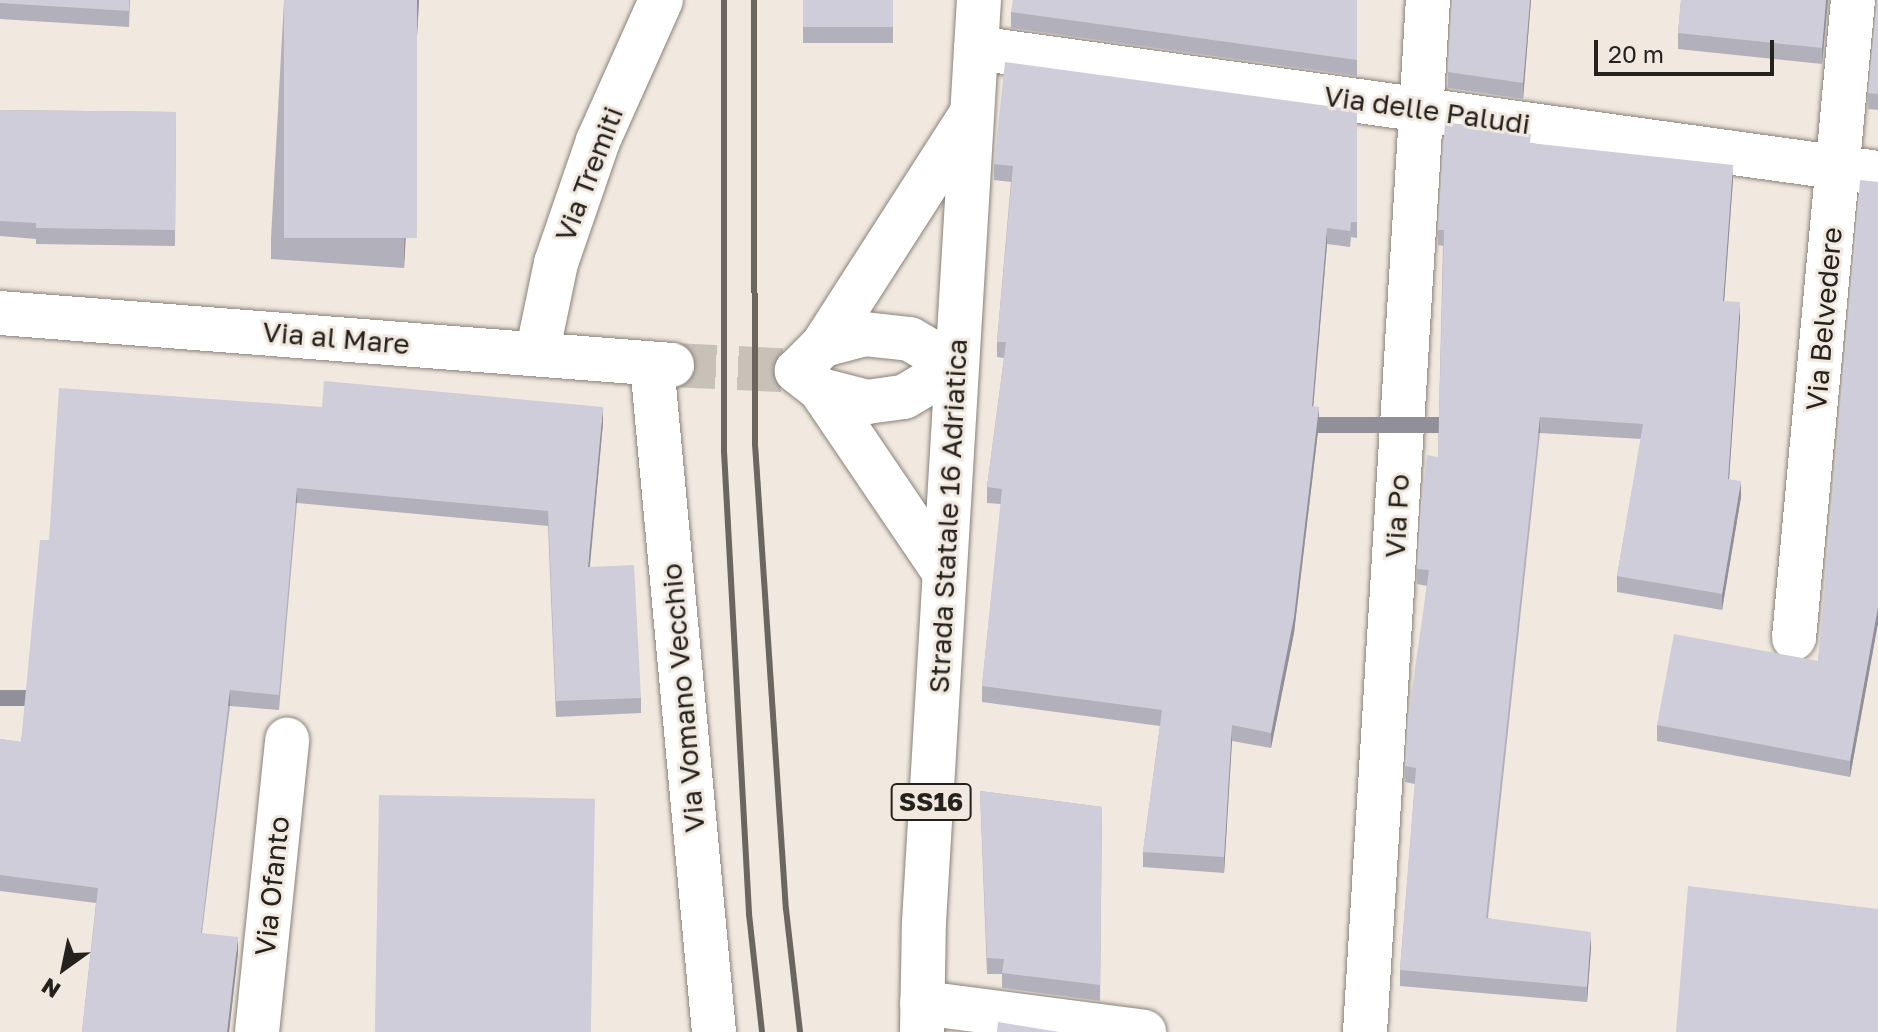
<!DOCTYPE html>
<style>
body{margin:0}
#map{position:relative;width:1878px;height:1032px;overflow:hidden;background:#f1e9df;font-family:"Golos Text",sans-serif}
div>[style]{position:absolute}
.minor-tunnel>*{height:44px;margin-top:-22px;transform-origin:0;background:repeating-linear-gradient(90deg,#c8c1b8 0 44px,transparent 0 66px)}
.roads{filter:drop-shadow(0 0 2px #8a827a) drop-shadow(0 0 2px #8a827a)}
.minor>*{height:44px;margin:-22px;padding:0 22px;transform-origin:22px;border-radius:22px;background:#fff}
.primary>*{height:44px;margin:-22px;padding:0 22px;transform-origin:22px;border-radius:22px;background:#fff}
.rail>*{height:6px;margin:-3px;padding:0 3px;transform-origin:3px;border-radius:3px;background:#6b6660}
.wall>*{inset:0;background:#b2b0bb;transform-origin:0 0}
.shaded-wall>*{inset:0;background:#919098;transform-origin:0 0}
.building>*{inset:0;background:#cfcdd9;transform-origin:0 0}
span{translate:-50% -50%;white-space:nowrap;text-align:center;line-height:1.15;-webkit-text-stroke:6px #f1e9df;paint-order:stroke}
.shield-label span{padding:2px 6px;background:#f1e9df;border:2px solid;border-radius:6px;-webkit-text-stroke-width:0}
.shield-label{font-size:26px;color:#25221e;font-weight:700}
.street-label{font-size:28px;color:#25221e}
.north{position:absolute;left:24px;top:928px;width:80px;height:80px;-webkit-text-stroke:6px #f1e9df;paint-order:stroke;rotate:213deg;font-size:22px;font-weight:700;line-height:32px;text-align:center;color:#25221e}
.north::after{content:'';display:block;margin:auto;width:28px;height:36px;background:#25221e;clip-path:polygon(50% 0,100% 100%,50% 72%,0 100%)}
.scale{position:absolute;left:1594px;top:40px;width:180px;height:36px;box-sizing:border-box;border:4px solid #25221e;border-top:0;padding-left:10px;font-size:24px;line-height:28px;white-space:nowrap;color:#25221e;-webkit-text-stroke:6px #f1e9df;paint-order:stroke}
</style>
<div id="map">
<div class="minor-tunnel">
<i style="left:672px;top:365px;width:125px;rotate:2.7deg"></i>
</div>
<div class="roads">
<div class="minor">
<i style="left:976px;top:48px;width:911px;rotate:7.89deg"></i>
<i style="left:0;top:313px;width:674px;rotate:4.42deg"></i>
<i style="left:537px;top:354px;width:93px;rotate:-78.2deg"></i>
<i style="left:556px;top:263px;width:129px;rotate:-71deg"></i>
<i style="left:598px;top:141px;width:154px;rotate:-65.9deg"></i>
<i style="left:652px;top:364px;width:671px;rotate:84.7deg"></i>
<i style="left:821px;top:390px;width:48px;rotate:14.6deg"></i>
<i style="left:867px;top:402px;width:37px;rotate:-8deg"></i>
<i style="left:904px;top:397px;width:61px;rotate:-30.8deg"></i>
<i style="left:956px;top:366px;width:53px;rotate:-149.6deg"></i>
<i style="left:910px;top:339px;width:45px;rotate:-173.7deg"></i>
<i style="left:865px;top:334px;width:43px;rotate:165.3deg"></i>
<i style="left:944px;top:572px;width:220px;rotate:-124.1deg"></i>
<i style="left:821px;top:390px;width:31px;rotate:-142deg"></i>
<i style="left:797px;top:371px;width:37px;rotate:-45deg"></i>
<i style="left:823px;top:345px;width:276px;rotate:-57.3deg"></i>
<i style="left:1794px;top:638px;width:641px;rotate:-84.72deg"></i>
<i style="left:922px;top:1003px;width:224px;rotate:7.4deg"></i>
<i style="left:257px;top:1032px;width:294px;rotate:-84.1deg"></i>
<i style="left:1365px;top:1032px;width:1034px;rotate:-86.51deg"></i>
</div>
<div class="primary">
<i style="left:922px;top:1032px;width:110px;rotate:-89deg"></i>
<i style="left:924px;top:922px;width:924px;rotate:-86.59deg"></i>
</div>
</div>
<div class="rail">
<i style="left:724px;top:0;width:451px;rotate:90deg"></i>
<i style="left:724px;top:451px;width:464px;rotate:86.9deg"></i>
<i style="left:749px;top:914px;width:119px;rotate:83.7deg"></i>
<i style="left:754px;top:0;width:444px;rotate:89.9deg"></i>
<i style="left:755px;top:444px;width:466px;rotate:86.2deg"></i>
<i style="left:786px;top:909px;width:124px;rotate:83.5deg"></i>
</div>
<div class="wall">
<i style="clip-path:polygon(0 0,130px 0,129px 27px,0 19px)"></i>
<i style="clip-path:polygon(284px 0,419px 0,404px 268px,271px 259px,271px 238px)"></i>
<i style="left:803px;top:0;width:90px;height:43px"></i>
<i style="clip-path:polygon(1357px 0,1357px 76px,1011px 28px,1011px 12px)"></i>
<i style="clip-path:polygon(1531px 0,1523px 99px,1448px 88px,1448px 72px)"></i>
<i style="clip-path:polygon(1681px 0,1828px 0,1822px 64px,1678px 49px,1678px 33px)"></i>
<i style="clip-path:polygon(1878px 0,1878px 110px,1868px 109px,1868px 93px)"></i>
<i style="clip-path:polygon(0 110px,176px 112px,175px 246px,36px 244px,36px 239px,0 236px)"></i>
<i style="clip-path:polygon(1357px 110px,1357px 238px,1351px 237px,1350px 247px,1327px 244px,1313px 406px,1319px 423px,1294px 633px,1271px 748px,1232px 741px,1224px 873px,1143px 867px,1143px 852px,1160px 726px,982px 702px,982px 686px,1001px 504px,987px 503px,987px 487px,1004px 358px,997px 357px,997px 342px,1011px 182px,994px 180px,994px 164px)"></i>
<i style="clip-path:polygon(1531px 143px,1733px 180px,1724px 301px,1740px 318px,1729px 479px,1741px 497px,1722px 610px,1617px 592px,1617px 576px,1641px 439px,1540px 433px,1488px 918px,1591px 948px,1587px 1002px,1400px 986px,1400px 970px,1415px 784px,1405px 782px,1405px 766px,1427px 586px,1417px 584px,1417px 569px,1438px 457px,1443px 246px,1438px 245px,1438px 230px)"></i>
<i style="clip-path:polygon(1878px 182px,1878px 623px,1850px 777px,1657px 741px,1657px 725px,1818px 661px)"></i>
<i style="clip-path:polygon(322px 407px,603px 423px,590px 567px,641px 698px,641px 713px,556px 717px,548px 526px,297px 503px,279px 710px,230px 706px,202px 933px,238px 953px,229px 1032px,82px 1032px,96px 903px,0 891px,0 739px,21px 742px,49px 540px)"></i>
<i style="clip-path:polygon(980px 791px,1102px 807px,1100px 1001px,1002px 988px,1002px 974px,987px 974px)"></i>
</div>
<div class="shaded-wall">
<i style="clip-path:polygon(417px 0,419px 0,404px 268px,404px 246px)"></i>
<i style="clip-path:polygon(1530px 0,1531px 0,1523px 99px,1523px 83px)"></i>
<i style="clip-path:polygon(1826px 0,1828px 0,1822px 64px,1822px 48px)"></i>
<i style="clip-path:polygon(1733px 165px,1733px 180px,1723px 317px,1723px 301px)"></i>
<i style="clip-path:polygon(1327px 228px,1327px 244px,1312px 422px,1312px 406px)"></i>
<i style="clip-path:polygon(1740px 302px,1740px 318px,1728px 495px,1728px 479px)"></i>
<i style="clip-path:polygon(603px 407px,603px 423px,588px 583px,588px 567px)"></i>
<i style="clip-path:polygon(1319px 407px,1319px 423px,1294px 633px,1271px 748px,1271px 733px)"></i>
<i style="left:1540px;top:417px;width:16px;height:504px;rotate:90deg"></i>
<i style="clip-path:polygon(1741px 481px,1741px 497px,1722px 610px,1722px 594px)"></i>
<i style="left:297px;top:488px;width:15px;height:208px;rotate:90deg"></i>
<i style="clip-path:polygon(1878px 607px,1878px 623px,1850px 777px,1850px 761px)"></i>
<i style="left:230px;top:690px;width:16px;height:245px;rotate:90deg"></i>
<i style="clip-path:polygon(1232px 725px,1232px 741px,1224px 873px,1224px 857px)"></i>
<i style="clip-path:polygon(1591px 932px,1591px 948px,1587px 1002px,1587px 987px)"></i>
<i style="clip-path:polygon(238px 937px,238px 953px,229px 1032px,227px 1032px)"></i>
</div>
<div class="building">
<i style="clip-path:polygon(0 0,129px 0,129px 11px,0 3px)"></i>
<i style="left:284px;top:0;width:133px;height:238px"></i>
<i style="left:803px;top:0;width:90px;height:27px"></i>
<i style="clip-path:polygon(1013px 0,1357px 0,1357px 60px,1011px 12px)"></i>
<i style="clip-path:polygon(1452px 0,1530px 0,1523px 83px,1448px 72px)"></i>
<i style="clip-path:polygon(1681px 0,1826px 0,1822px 48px,1678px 33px)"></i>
<i style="clip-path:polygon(1877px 0,1878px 0,1878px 94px,1868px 93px)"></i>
<i style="clip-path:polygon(1005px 62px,1357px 110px,1357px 222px,1351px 222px,1350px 231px,1327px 228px,1312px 406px,1319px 407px,1294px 617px,1271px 733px,1232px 725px,1224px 857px,1143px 852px,1162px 710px,982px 686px,1002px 489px,987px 487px,1006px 342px,997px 342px,1013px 166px,994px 164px)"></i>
<i style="clip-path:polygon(0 110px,176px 112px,175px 230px,36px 228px,36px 223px,0 221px)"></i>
<i style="clip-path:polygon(1445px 122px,1531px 134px,1530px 143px,1733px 165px,1723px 301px,1740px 302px,1728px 479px,1741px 481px,1722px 594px,1617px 576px,1643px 424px,1540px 417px,1486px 918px,1591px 932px,1587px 987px,1400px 970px,1416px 768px,1405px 766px,1408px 718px,1429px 570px,1417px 569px,1421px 504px,1427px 455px,1438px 457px,1444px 230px,1438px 230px)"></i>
<i style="clip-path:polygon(1860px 180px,1878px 182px,1878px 607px,1850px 761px,1657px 725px,1674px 634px,1818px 661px)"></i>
<i style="clip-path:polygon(324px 381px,603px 407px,588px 567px,634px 565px,641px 698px,556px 701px,548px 511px,297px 488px,279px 695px,230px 690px,201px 933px,238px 937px,227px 1032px,82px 1032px,98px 888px,0 875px,0 739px,21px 742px,40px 540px,49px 540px,59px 388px,322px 407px)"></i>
<i style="clip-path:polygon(980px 791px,1102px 807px,1100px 985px,1002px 973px,1004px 959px,987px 958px)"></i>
<i style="left:379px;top:795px;width:216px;height:237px;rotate:1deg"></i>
<i style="clip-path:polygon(1688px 886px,1878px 909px,1878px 1032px,1676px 1032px)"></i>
<i style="clip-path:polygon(998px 1022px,1059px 1032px,997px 1032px)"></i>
</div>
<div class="shield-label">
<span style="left:931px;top:802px">SS16</span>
</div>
<div class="street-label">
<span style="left:1427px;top:110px;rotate:8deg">Via delle Paludi</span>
<span style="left:589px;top:174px;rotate:-69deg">Via Tremiti</span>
<span style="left:1824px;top:319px;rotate:-85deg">Via Belvedere</span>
<span style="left:336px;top:338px;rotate:5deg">Via al Mare</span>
<span style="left:948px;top:516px;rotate:-87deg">Strada Statale 16 Adriatica</span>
<span style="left:1397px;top:516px;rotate:-87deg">Via Po</span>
<span style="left:683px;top:698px;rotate:-95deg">Via Vomano Vecchio</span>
<span style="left:272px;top:886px;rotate:-84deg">Via Ofanto</span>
</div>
<div class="north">N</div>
<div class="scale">20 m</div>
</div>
